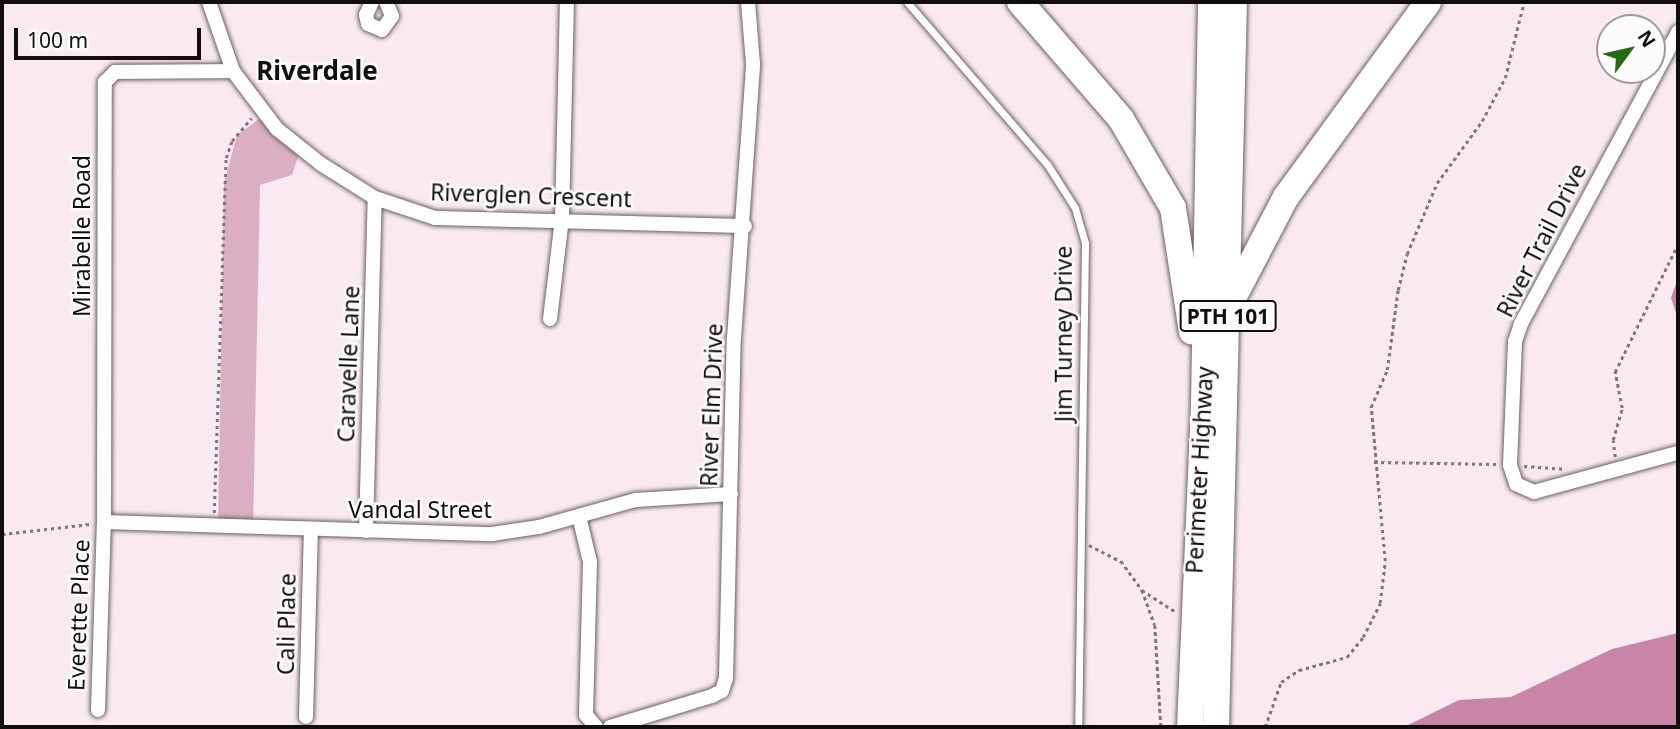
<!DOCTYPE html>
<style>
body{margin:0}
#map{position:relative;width:1680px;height:729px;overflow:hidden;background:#f9e9f0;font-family:"Noto Sans",sans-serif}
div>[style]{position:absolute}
.green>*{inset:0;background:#dbafc2}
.water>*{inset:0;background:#c985a5}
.path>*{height:2.5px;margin-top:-1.25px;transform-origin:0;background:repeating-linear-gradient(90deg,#80767a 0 3.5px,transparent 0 7px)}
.roads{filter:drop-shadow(0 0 2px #6d5f65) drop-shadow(0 0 2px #6d5f65)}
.service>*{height:7px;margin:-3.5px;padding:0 3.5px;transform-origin:3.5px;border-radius:3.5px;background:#fff}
.minor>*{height:14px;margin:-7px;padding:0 7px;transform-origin:7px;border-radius:7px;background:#fff}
.motorway>*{height:26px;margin:-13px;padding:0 13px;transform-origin:13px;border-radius:13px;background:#fff}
span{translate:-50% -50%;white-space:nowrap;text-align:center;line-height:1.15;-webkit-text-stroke:5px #fefbfc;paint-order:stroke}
.shield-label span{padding:2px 5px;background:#fefbfc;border:2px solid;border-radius:5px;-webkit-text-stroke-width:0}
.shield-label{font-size:21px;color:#120d0f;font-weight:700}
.street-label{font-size:23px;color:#120d0f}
.quarter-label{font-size:26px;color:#120d0f;font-weight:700}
.frame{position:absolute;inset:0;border:4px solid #120d0f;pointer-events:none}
.north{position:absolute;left:1596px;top:14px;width:70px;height:70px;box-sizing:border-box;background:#fefbfc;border:2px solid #a09c9d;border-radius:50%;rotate:57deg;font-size:19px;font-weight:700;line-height:28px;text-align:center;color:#120d0f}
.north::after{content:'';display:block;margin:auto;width:24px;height:32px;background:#216c0c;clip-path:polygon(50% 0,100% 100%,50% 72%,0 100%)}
.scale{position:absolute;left:14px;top:28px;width:187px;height:32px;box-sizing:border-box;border:4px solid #120d0f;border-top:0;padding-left:9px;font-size:21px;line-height:24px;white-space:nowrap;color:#120d0f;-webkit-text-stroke:5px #fefbfc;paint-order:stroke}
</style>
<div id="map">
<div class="green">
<i style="clip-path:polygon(259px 119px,299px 154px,292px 175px,260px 185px,253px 529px,218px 524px,224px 183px,237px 135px)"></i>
</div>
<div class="water">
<i style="clip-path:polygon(1678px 278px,1678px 319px,1671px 298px)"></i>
<i style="clip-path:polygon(1678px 633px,1678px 727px,1404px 727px,1459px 700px,1511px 697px,1612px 649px)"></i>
</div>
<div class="path">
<i style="left:1615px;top:457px;width:17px;rotate:-97deg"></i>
<i style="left:1613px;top:440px;width:33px;rotate:-74deg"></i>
<i style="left:1622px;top:408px;width:37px;rotate:-101deg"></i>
<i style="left:1615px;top:372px;width:143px;rotate:-63.8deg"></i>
<i style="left:1374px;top:462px;width:122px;rotate:0.9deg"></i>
<i style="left:1524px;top:466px;width:42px;rotate:4.1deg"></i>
<i style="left:214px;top:513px;width:355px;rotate:-88.1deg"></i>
<i style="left:226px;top:158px;width:18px;rotate:-71deg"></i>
<i style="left:232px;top:141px;width:30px;rotate:-50deg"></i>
<i style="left:2px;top:534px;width:89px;rotate:-6.5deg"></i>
<i style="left:1089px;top:545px;width:36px;rotate:27deg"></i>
<i style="left:1121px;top:561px;width:36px;rotate:54deg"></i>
<i style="left:1142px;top:590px;width:40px;rotate:32.9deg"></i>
<i style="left:1142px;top:590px;width:37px;rotate:70deg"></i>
<i style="left:1155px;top:625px;width:102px;rotate:86.6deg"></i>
<i style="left:1265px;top:727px;width:48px;rotate:-70.4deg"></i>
<i style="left:1281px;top:682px;width:22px;rotate:-34deg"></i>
<i style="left:1299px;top:670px;width:50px;rotate:-15.2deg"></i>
<i style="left:1347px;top:657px;width:26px;rotate:-51deg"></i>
<i style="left:1363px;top:637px;width:38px;rotate:-63deg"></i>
<i style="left:1380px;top:603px;width:42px;rotate:-83.2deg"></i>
<i style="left:1385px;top:561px;width:155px;rotate:-95.2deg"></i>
<i style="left:1371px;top:407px;width:40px;rotate:-66.6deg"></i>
<i style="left:1387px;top:370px;width:81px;rotate:-82.2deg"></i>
<i style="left:1398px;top:290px;width:37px;rotate:-76deg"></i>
<i style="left:1407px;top:254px;width:77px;rotate:-67.1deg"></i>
<i style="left:1437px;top:183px;width:77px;rotate:-54deg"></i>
<i style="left:1482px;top:121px;width:49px;rotate:-61.9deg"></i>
<i style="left:1505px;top:78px;width:78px;rotate:-76deg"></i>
</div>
<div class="roads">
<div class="service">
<i style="left:907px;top:2px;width:214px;rotate:49.2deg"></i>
<i style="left:1047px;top:164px;width:52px;rotate:57.5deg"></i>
<i style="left:1075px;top:208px;width:36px;rotate:74deg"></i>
<i style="left:1085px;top:243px;width:484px;rotate:90.8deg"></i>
</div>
<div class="minor">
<i style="left:209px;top:2px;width:73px;rotate:70.8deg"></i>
<i style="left:233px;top:71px;width:73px;rotate:52.8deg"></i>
<i style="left:277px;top:129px;width:56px;rotate:38.5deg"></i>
<i style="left:321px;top:164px;width:64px;rotate:32.2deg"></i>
<i style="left:375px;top:198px;width:63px;rotate:18.4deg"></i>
<i style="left:435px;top:218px;width:310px;rotate:1.5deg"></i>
<i style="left:372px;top:2px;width:14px;rotate:115deg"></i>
<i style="left:366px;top:15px;width:9px;rotate:77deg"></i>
<i style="left:368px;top:24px;width:15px;rotate:23deg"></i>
<i style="left:382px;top:30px;width:17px;rotate:-54deg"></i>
<i style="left:392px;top:16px;width:15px;rotate:-113deg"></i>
<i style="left:1678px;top:32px;width:332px;rotate:118.3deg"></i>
<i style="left:1521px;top:324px;width:18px;rotate:109deg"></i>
<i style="left:1515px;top:341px;width:124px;rotate:92.3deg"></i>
<i style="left:1510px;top:465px;width:20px;rotate:72deg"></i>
<i style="left:1516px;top:484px;width:20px;rotate:24deg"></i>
<i style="left:1534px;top:492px;width:149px;rotate:-15.2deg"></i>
<i style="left:550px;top:319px;width:101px;rotate:-83.2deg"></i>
<i style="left:562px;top:219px;width:217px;rotate:-88.7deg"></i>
<i style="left:579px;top:516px;width:47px;rotate:76.6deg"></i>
<i style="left:590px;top:562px;width:153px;rotate:91.5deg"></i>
<i style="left:586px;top:715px;width:16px;rotate:50deg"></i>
<i style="left:104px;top:522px;width:388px;rotate:1.8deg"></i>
<i style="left:492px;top:534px;width:48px;rotate:-8.5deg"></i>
<i style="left:539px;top:527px;width:101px;rotate:-15.6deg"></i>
<i style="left:636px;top:500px;width:95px;rotate:-3.6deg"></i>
<i style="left:366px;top:531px;width:333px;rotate:-88.5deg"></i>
<i style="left:98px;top:710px;width:188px;rotate:-88.2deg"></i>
<i style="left:104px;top:522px;width:440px;rotate:-89.9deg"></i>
<i style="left:105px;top:82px;width:14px;rotate:-45deg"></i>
<i style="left:115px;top:72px;width:118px;rotate:-0.5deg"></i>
<i style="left:306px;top:717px;width:186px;rotate:-88.5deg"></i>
<i style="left:610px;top:727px;width:107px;rotate:-16.9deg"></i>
<i style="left:712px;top:696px;width:11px;rotate:-27deg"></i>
<i style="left:722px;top:691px;width:14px;rotate:-73deg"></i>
<i style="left:726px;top:678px;width:340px;rotate:-88.7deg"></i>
<i style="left:734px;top:338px;width:275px;rotate:-86deg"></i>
<i style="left:753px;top:64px;width:62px;rotate:-94.6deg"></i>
</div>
<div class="motorway">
<i style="left:1020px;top:2px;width:155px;rotate:49.2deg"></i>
<i style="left:1121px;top:119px;width:103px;rotate:59.7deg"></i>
<i style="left:1173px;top:208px;width:125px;rotate:81.3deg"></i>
<i style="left:1231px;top:302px;width:119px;rotate:-62.4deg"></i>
<i style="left:1286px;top:197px;width:241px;rotate:-53.9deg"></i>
<i style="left:1190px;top:727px;width:323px;rotate:-87.5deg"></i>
<i style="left:1204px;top:404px;width:402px;rotate:-89deg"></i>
<i style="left:1216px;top:727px;width:725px;rotate:-88.58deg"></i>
</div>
</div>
<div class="shield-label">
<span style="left:1228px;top:316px">PTH 101</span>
</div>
<div class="street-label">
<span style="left:531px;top:195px;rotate:2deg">Riverglen Crescent</span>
<span style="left:81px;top:236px;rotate:-90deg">Mirabelle Road</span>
<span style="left:1541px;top:240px;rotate:-63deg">River Trail Drive</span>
<span style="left:1063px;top:334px;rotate:-90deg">Jim Turney Drive</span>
<span style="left:348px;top:364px;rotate:-88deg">Caravelle Lane</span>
<span style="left:711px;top:405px;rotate:-88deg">River Elm Drive</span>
<span style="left:1199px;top:470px;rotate:-87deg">Perimeter Highway</span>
<span style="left:420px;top:509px">Vandal Street</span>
<span style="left:78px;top:615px;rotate:-88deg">Everette Place</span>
<span style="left:286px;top:624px;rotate:-89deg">Cali Place</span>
</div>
<div class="quarter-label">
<span style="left:317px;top:71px">Riverdale</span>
</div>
<div class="frame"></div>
<div class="north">N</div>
<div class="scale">100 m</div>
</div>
